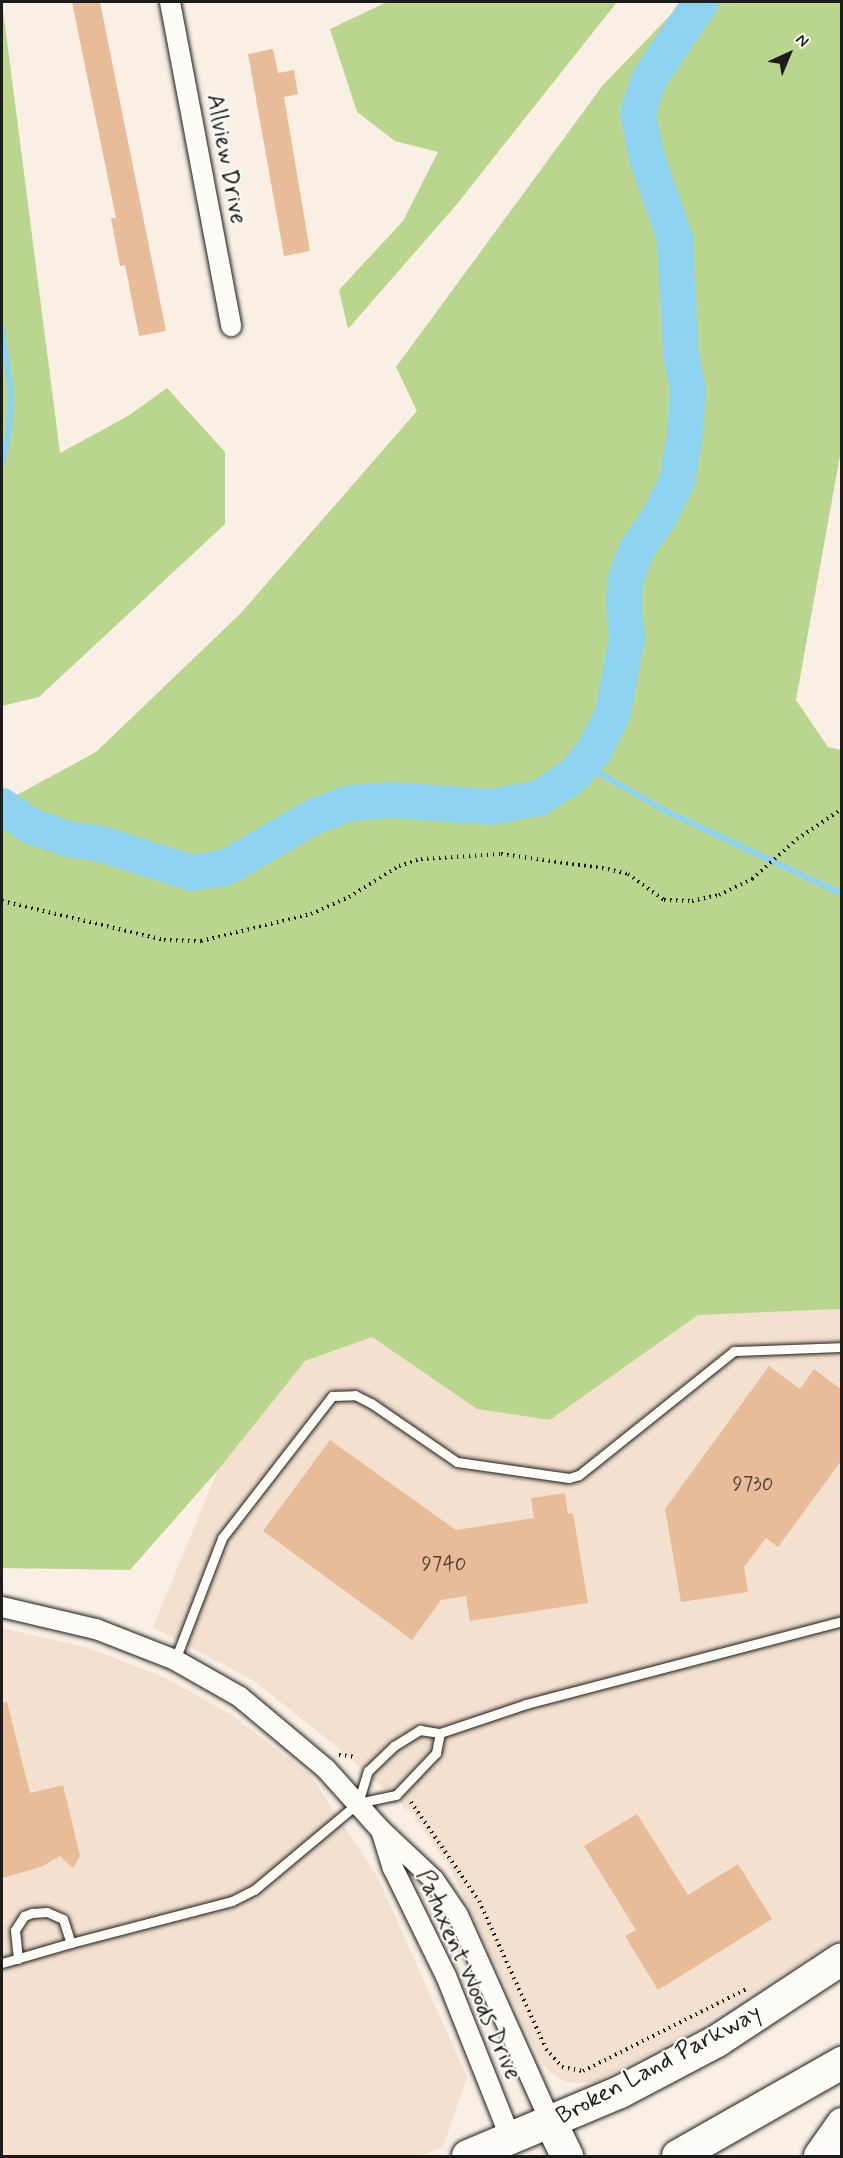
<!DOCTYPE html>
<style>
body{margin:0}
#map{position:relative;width:843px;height:2158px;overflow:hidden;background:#f9efe4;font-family:Mynerve,sans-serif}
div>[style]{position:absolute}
.built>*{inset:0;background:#f4e0ce}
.green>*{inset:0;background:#bad68e}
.stream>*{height:6px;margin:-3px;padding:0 3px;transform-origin:3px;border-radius:3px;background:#8dd3ef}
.river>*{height:36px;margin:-18px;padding:0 18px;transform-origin:18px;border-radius:18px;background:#8dd3ef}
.building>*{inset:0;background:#e9bc99}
.path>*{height:4px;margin-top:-2px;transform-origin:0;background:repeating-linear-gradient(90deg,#1c1c1c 0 1.5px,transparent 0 6px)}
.roads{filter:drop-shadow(0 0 2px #1c1c1c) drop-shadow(0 0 2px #1c1c1c)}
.lane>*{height:9px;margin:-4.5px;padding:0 4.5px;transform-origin:4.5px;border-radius:4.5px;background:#fdfcf7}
.street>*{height:20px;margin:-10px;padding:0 10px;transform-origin:10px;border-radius:10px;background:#fdfcf7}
.primary>*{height:32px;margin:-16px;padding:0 16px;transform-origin:16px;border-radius:16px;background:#fdfcf7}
span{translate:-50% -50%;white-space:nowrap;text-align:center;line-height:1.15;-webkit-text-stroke:4.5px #fdfcf7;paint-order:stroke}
.number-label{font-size:21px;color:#4f443b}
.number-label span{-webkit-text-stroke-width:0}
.street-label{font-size:24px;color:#1c1c1c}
.frame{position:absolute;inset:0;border:3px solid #1c1c1c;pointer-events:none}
.north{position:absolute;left:759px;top:24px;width:60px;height:60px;-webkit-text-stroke:4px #fdfcf7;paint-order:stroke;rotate:44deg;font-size:16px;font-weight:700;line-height:24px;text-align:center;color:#1c1c1c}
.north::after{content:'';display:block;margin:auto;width:21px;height:27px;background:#1c1c1c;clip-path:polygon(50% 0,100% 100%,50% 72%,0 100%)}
</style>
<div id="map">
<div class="built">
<i style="clip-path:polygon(841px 1309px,841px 1937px,687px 2034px,595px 2082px,568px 2083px,551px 2073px,541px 2062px,451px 1869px,413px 1815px,337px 1747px,254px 1681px,153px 1627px,218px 1470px,305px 1361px,372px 1337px,477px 1409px,550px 1420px,698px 1315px)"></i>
<i style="clip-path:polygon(2px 1628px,89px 1648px,166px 1678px,230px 1714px,310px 1775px,377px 1876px,467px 2077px,443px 2147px,420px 2156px,2px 2156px)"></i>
</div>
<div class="green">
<i style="clip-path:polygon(2px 2px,60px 453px,128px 416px,167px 388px,225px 452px,225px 524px,39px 697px,2px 706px)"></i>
<i style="clip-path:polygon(387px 2px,617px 2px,457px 204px,348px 329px,339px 290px,403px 221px,438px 152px,395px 141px,357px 112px,330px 29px)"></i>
<i style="clip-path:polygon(683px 2px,841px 2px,841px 450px,796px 700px,828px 747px,841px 750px,841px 1309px,698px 1315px,550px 1420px,477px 1409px,372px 1337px,305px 1361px,218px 1470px,130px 1570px,2px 1568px,2px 803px,96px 752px,241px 613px,417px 411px,396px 367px,603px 85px)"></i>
</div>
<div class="stream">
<i style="left:2px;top:328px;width:64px;rotate:81.9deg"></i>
<i style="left:11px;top:391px;width:42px;rotate:92.7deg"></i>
<i style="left:9px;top:433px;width:31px;rotate:103deg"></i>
<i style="left:583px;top:764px;width:98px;rotate:29.5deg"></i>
<i style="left:668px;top:812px;width:192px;rotate:25.2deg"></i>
</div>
<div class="river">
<i style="left:2px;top:806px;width:35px;rotate:35deg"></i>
<i style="left:31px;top:826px;width:43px;rotate:18.9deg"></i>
<i style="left:72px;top:840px;width:26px;rotate:7deg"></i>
<i style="left:98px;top:843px;width:99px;rotate:17.7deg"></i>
<i style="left:192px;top:873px;width:33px;rotate:-9deg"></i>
<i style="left:225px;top:868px;width:104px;rotate:-30deg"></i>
<i style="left:315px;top:816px;width:37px;rotate:-20deg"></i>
<i style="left:350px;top:803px;width:41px;rotate:-4.2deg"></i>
<i style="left:391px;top:800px;width:99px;rotate:4deg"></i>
<i style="left:490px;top:807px;width:50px;rotate:-10.4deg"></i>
<i style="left:539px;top:798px;width:40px;rotate:-32.9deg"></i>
<i style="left:573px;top:776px;width:33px;rotate:-50deg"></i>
<i style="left:594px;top:751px;width:42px;rotate:-63.4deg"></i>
<i style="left:613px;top:713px;width:76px;rotate:-79.4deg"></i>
<i style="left:627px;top:638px;width:33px;rotate:-95deg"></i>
<i style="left:624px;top:605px;width:27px;rotate:-86deg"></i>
<i style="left:626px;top:578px;width:31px;rotate:-69deg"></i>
<i style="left:637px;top:549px;width:39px;rotate:-55deg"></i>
<i style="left:659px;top:517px;width:40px;rotate:-63.4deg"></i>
<i style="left:677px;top:481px;width:47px;rotate:-80.1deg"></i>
<i style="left:685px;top:435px;width:45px;rotate:-86.2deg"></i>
<i style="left:688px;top:390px;width:37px;rotate:-101deg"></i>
<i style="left:681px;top:354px;width:116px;rotate:-93deg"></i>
<i style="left:675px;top:238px;width:85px;rotate:-109.3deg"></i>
<i style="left:647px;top:158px;width:46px;rotate:-101.3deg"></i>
<i style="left:638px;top:113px;width:36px;rotate:-72deg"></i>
<i style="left:649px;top:79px;width:93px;rotate:-56deg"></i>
</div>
<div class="building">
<i style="clip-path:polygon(72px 2px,100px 2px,166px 331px,139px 336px,125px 265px,120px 266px,111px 218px,116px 218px)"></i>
<i style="clip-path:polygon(273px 49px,278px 73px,294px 70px,298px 94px,284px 97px,310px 251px,284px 256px,248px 54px)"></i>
<i style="clip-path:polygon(769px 1366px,800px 1389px,814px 1369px,842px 1390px,842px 1460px,778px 1547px,766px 1538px,744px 1567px,748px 1592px,681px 1602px,665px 1509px)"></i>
<i style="clip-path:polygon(330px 1440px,456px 1530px,534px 1518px,531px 1498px,565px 1493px,568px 1514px,573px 1513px,588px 1603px,470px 1621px,466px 1596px,441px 1600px,412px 1640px,263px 1531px)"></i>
<i style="clip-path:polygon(7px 1702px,30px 1793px,63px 1785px,80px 1856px,73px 1868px,60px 1856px,41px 1867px,2px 1878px,2px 1703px)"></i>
<i style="clip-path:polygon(637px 1814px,688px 1895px,738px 1864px,772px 1919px,658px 1990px,625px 1936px,636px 1930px,584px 1846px)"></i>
</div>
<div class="path">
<i style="left:2px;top:901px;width:167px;rotate:13.5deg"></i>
<i style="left:164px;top:940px;width:37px;rotate:2deg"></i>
<i style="left:201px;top:941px;width:113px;rotate:-13.8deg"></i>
<i style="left:311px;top:914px;width:42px;rotate:-24.1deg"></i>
<i style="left:349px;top:897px;width:59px;rotate:-31.8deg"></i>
<i style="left:399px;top:866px;width:23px;rotate:-18deg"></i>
<i style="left:421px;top:859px;width:80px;rotate:-3.6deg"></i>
<i style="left:501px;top:854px;width:108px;rotate:8deg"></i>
<i style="left:608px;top:869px;width:21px;rotate:14deg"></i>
<i style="left:628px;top:874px;width:44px;rotate:35.8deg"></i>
<i style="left:664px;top:900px;width:28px;rotate:2deg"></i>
<i style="left:692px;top:901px;width:28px;rotate:-13deg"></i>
<i style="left:719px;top:895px;width:37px;rotate:-26deg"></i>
<i style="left:752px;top:879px;width:60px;rotate:-41.6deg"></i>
<i style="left:797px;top:839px;width:54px;rotate:-33.7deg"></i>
<i style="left:339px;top:1755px;width:17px;rotate:7deg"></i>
<i style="left:411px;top:1802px;width:120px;rotate:55.5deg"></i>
<i style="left:479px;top:1901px;width:162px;rotate:65.6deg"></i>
<i style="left:546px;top:2049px;width:24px;rotate:48deg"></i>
<i style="left:562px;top:2067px;width:21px;rotate:11deg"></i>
<i style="left:583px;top:2071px;width:183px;rotate:-26.6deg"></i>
</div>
<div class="roads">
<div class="lane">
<i style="left:175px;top:1660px;width:131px;rotate:-68.9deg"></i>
<i style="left:222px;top:1538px;width:180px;rotate:-52.2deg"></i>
<i style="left:332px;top:1396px;width:23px;rotate:-2deg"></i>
<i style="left:355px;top:1395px;width:18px;rotate:27deg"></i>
<i style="left:371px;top:1403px;width:104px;rotate:34.5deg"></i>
<i style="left:457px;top:1462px;width:113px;rotate:8.1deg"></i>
<i style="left:569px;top:1478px;width:10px;rotate:-17deg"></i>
<i style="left:579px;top:1475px;width:198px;rotate:-38.7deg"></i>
<i style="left:734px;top:1351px;width:108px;rotate:-2.1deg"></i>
<i style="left:358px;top:1803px;width:34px;rotate:-73deg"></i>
<i style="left:368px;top:1771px;width:36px;rotate:-44deg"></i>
<i style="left:394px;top:1746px;width:31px;rotate:-32deg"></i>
<i style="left:420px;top:1730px;width:20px;rotate:9deg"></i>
<i style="left:440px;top:1733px;width:91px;rotate:-18.6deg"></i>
<i style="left:526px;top:1704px;width:327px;rotate:-14.7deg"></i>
<i style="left:18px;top:1959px;width:29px;rotate:-96deg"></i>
<i style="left:15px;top:1930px;width:17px;rotate:-57deg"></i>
<i style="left:24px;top:1916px;width:9px;rotate:-21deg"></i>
<i style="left:32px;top:1913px;width:15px;rotate:-4deg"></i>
<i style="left:47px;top:1912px;width:17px;rotate:24deg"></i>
<i style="left:63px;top:1919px;width:25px;rotate:72deg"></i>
<i style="left:71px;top:1943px;width:166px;rotate:-14.6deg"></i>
<i style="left:232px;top:1901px;width:25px;rotate:-27deg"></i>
<i style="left:254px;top:1890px;width:136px;rotate:-39.9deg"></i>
<i style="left:358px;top:1803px;width:39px;rotate:-12deg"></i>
<i style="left:396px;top:1795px;width:58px;rotate:-46.4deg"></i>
<i style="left:436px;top:1753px;width:20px;rotate:-79deg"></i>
<i style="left:2px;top:1963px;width:72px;rotate:-16.2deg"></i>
</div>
<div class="street">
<i style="left:170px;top:2px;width:330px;rotate:79.3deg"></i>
<i style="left:2px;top:1607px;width:97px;rotate:13.2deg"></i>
<i style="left:96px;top:1629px;width:85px;rotate:21.4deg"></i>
<i style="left:175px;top:1660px;width:75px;rotate:29.6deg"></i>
<i style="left:240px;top:1697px;width:112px;rotate:39.9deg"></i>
<i style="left:326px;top:1769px;width:82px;rotate:48deg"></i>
<i style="left:381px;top:1830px;width:73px;rotate:43.3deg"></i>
<i style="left:434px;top:1880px;width:42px;rotate:55.6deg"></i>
<i style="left:458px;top:1915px;width:228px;rotate:65.9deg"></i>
<i style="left:382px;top:1833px;width:37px;rotate:73deg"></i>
<i style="left:393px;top:1868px;width:120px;rotate:63.9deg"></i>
<i style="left:446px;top:1976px;width:175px;rotate:68.3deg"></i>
</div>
<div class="primary">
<i style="left:551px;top:2123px;width:37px;rotate:64deg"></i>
<i style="left:468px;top:2156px;width:165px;rotate:-22.8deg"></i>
<i style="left:620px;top:2092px;width:110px;rotate:-27.7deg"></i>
<i style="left:717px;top:2041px;width:149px;rotate:-33.3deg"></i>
<i style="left:678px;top:2156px;width:189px;rotate:-29.6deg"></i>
<i style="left:820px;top:2156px;width:39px;rotate:-55deg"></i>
</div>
</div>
<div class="number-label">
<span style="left:753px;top:1484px">9730</span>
<span style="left:444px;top:1564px">9740</span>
</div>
<div class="street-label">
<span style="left:226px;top:159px;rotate:79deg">Allview Drive</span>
<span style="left:468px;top:1975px;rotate:66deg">Patuxent Woods Drive</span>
<span style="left:659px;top:2065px;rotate:-28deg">Broken Land Parkway</span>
</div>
<div class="frame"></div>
<div class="north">N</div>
</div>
